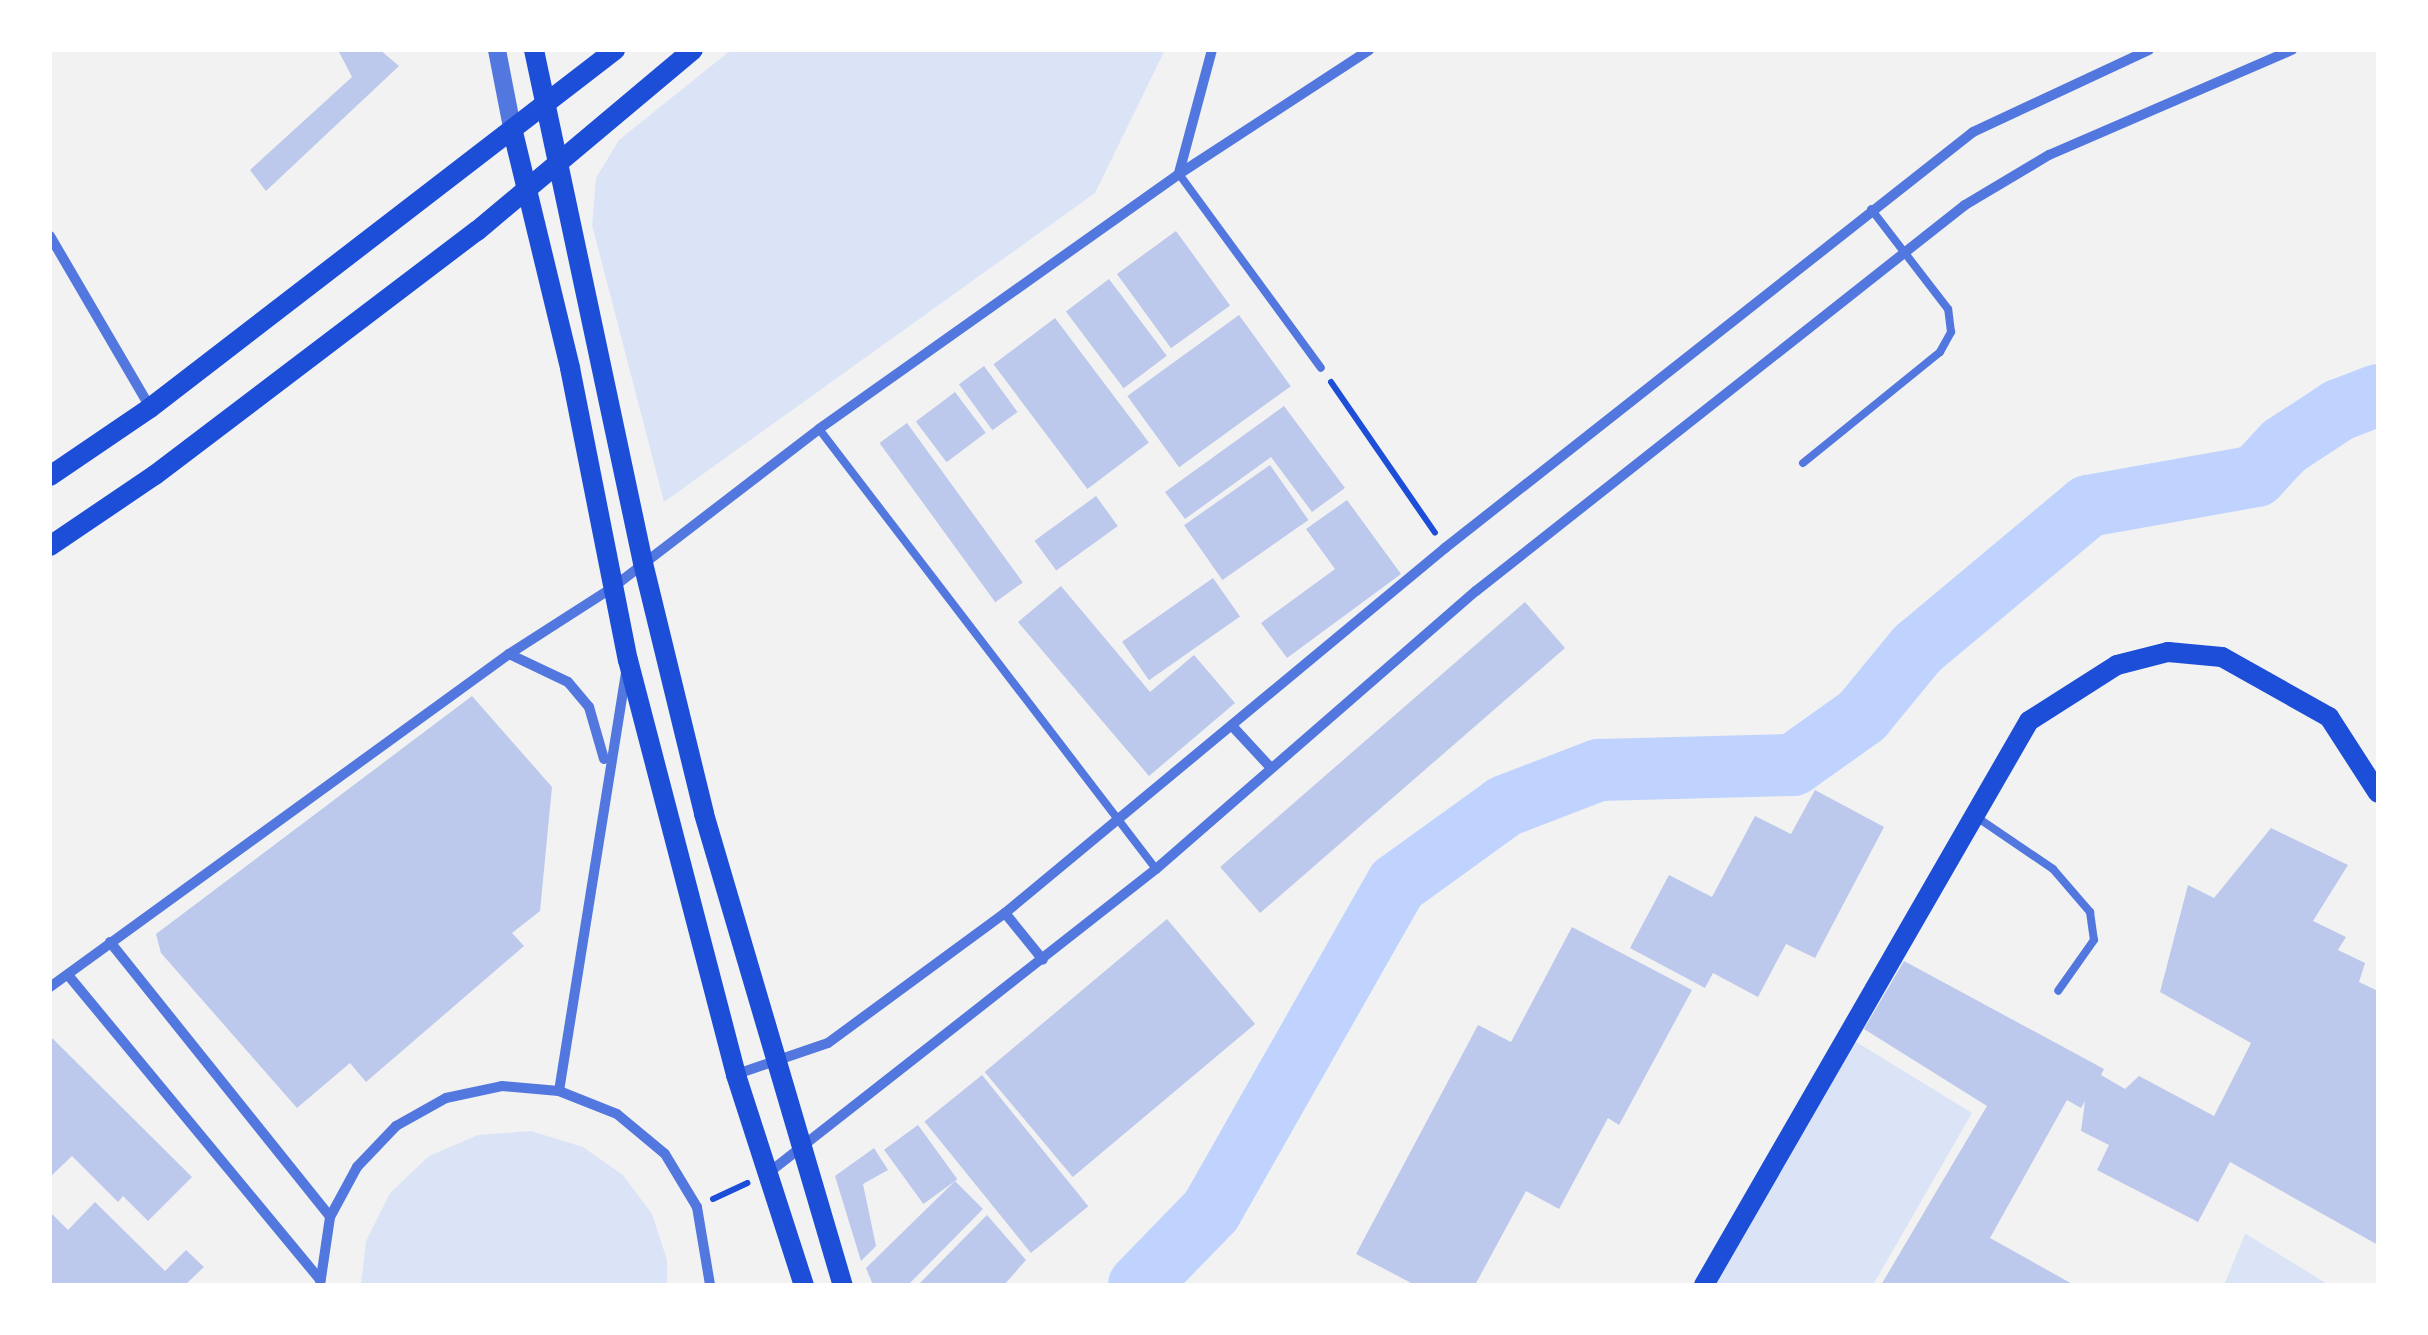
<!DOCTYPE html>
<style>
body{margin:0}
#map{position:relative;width:2428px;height:1335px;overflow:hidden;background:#f2f2f2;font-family:"Source Sans 3",sans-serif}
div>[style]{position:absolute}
.green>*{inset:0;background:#dbe4f7}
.river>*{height:62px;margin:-31px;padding:0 31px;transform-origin:31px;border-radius:31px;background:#bfd3fe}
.building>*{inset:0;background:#bdc9ec;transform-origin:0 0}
.path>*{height:6px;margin:-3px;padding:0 3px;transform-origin:3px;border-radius:3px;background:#1d4ed8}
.service>*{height:8px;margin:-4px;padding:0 4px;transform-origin:4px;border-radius:4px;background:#5277de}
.minor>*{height:10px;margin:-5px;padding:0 5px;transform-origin:5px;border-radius:5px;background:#5277de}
.tertiary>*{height:18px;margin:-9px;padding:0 9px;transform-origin:9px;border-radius:9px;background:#5277de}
.secondary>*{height:20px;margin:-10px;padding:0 10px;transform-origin:10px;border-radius:10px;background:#1d4ed8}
span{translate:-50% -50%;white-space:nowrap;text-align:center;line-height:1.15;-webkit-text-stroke:8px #fff;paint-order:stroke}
.frame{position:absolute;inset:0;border:52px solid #fff;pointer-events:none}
</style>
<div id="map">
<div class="green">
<i style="clip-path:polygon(731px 50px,1165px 50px,1095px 193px,664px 502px,592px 225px,596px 178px,619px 140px)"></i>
<i style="clip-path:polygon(1845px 1035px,1972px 1113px,1873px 1285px,1711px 1285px)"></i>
<i style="clip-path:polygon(531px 1131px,583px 1147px,623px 1175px,652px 1214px,667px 1260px,667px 1285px,361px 1285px,366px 1241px,390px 1193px,429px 1156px,478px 1135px)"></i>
<i style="clip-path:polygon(2245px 1234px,2246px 1234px,2329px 1285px,2224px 1285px)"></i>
</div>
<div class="river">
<i style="left:1139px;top:1285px;width:103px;rotate:-45.8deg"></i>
<i style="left:1211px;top:1211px;width:376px;rotate:-60.4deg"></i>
<i style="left:1397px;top:884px;width:133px;rotate:-35.8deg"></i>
<i style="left:1505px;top:806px;width:101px;rotate:-21deg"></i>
<i style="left:1599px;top:770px;width:194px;rotate:-1.5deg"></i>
<i style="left:1793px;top:765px;width:85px;rotate:-35.4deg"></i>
<i style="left:1862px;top:716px;width:87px;rotate:-50.6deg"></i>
<i style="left:1917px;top:649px;width:223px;rotate:-39.9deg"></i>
<i style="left:2088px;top:506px;width:171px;rotate:-10.1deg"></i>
<i style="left:2256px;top:476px;width:41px;rotate:-47deg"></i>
<i style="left:2284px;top:446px;width:66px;rotate:-33.2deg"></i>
<i style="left:2339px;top:410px;width:42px;rotate:-21deg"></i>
</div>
<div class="building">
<i style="clip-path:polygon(338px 50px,380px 50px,399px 66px,266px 191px,250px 170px,352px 77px)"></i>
<i style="left:1176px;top:231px;width:92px;height:73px;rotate:54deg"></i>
<i style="left:1109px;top:279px;width:96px;height:54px;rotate:53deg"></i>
<i style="left:1239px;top:315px;width:88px;height:138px;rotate:54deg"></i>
<i style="left:1055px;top:318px;width:156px;height:77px;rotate:53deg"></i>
<i style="left:984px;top:366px;width:57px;height:31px;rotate:54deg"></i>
<i style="left:955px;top:392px;width:51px;height:49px;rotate:53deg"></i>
<i style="clip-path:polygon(1284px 406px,1345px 488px,1312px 512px,1271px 457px,1185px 519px,1165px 492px)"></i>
<i style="left:907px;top:423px;width:197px;height:34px;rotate:54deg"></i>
<i style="left:1270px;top:465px;width:67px;height:105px;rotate:55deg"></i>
<i style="left:1096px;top:496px;width:37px;height:76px;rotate:54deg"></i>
<i style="clip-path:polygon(1347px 500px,1401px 574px,1287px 658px,1261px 623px,1335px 569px,1306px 529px)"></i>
<i style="left:1213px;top:578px;width:47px;height:111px;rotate:55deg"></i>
<i style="clip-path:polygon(1061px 586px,1150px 692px,1194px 655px,1235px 703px,1149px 776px,1018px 622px)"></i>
<i style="left:1525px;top:602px;width:61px;height:404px;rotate:49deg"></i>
<i style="clip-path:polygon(472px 696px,552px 787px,540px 911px,512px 933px,524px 946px,366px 1082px,350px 1063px,297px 1108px,161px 953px,156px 934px)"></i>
<i style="clip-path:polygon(1815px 790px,1884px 827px,1815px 958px,1786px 944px,1758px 997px,1713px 973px,1705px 988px,1630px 948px,1669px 875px,1712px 897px,1755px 816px,1791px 834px)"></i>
<i style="clip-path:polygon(2271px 828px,2348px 865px,2313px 921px,2346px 937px,2338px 950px,2365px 963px,2359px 982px,2378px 991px,2378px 1245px,2230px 1162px,2198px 1222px,2097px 1170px,2109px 1145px,2081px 1131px,2085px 1101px,2081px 1108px,2067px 1100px,1990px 1238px,2074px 1285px,1881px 1285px,1987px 1106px,1864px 1029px,1904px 961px,2104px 1069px,2101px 1075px,2125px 1089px,2139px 1076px,2214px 1116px,2251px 1043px,2160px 992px,2188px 885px,2214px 898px)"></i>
<i style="left:1167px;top:919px;width:137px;height:238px;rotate:50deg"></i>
<i style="clip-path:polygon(1572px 927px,1692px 990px,1619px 1125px,1608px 1118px,1559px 1209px,1526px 1191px,1475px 1285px,1415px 1285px,1356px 1254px,1478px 1025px,1511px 1042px)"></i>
<i style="clip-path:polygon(50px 1036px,192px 1177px,148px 1221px,123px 1196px,118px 1202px,72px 1156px,50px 1177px)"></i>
<i style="left:982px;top:1075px;width:169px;height:74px;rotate:51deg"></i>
<i style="left:918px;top:1125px;width:67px;height:42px;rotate:54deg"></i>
<i style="clip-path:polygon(874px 1148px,888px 1170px,863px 1184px,876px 1246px,861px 1261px,835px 1176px)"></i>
<i style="clip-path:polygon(955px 1181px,983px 1209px,908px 1285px,873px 1285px,866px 1268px)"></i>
<i style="clip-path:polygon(95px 1202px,165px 1271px,186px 1250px,204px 1267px,185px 1285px,50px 1285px,50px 1212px,68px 1230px)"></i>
<i style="clip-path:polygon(987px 1215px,1026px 1260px,1004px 1285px,918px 1285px)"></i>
</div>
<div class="path">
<i style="left:1331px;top:382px;width:183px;rotate:55.4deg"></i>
<i style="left:713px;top:1199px;width:38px;rotate:-25deg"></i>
</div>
<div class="service">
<i style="left:1179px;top:174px;width:240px;rotate:53.8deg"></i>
<i style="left:819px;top:429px;width:554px;rotate:52.55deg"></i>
<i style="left:1803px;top:463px;width:176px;rotate:-39deg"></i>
<i style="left:1940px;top:352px;width:23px;rotate:-61deg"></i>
<i style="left:1951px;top:332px;width:23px;rotate:-97deg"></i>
<i style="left:1948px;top:309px;width:126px;rotate:-127.6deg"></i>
<i style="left:1978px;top:818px;width:91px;rotate:34.2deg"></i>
<i style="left:2053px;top:869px;width:57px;rotate:49.3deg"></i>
<i style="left:2090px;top:912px;width:28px;rotate:82deg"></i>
<i style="left:2094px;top:940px;width:62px;rotate:125.2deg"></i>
</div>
<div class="minor">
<i style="left:1179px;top:173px;width:127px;rotate:-75deg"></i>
<i style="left:50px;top:236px;width:198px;rotate:59.7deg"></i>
<i style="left:509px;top:654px;width:65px;rotate:25.4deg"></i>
<i style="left:568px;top:682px;width:33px;rotate:50deg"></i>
<i style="left:589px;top:707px;width:54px;rotate:73.9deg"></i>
<i style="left:1234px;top:728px;width:54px;rotate:47.2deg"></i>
<i style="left:1005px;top:913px;width:60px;rotate:51deg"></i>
<i style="left:110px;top:942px;width:352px;rotate:51.3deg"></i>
<i style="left:68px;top:975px;width:396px;rotate:50.4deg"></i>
<i style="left:50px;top:987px;width:567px;rotate:-35.96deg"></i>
<i style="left:509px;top:654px;width:122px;rotate:-32.7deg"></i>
<i style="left:612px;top:588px;width:261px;rotate:-37.5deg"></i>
<i style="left:819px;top:429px;width:441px;rotate:-35.3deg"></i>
<i style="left:1179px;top:174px;width:227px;rotate:-33.1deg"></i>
<i style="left:737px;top:1074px;width:96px;rotate:-18.8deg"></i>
<i style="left:828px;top:1043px;width:220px;rotate:-36.3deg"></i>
<i style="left:1005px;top:913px;width:572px;rotate:-39.68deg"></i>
<i style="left:1445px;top:548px;width:672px;rotate:-38.23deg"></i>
<i style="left:1973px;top:132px;width:194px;rotate:-25deg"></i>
<i style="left:559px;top:1091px;width:425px;rotate:-80.9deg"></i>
<i style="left:767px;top:1174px;width:494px;rotate:-38.1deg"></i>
<i style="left:1156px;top:869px;width:424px;rotate:-41deg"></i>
<i style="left:1476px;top:591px;width:623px;rotate:-38.29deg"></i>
<i style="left:1965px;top:205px;width:98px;rotate:-30.8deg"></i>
<i style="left:2049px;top:155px;width:265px;rotate:-23.4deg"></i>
<i style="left:320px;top:1285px;width:69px;rotate:-81.6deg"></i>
<i style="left:330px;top:1217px;width:57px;rotate:-61.6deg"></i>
<i style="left:357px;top:1167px;width:57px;rotate:-46.4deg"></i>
<i style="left:396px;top:1126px;width:57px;rotate:-29.2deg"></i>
<i style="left:446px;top:1098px;width:57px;rotate:-12.1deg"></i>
<i style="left:502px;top:1086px;width:57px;rotate:5deg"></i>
<i style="left:559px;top:1091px;width:62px;rotate:21.6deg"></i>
<i style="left:617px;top:1114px;width:62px;rotate:39.8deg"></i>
<i style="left:665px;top:1154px;width:62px;rotate:58.9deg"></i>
<i style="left:697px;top:1207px;width:79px;rotate:80.5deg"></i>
</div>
<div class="tertiary">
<i style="left:497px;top:50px;width:84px;rotate:79deg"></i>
</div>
<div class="secondary">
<i style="left:534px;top:50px;width:524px;rotate:78deg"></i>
<i style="left:643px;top:563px;width:258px;rotate:76.3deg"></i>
<i style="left:704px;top:814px;width:491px;rotate:73.6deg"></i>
<i style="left:513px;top:132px;width:243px;rotate:76.4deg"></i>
<i style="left:570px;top:368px;width:298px;rotate:78.8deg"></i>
<i style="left:628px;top:660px;width:429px;rotate:75.4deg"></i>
<i style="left:736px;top:1075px;width:221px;rotate:72.1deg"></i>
<i style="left:50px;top:476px;width:121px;rotate:-34.2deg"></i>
<i style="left:150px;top:408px;width:587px;rotate:-37.59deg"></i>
<i style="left:50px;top:546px;width:127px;rotate:-34.1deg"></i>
<i style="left:155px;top:475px;width:404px;rotate:-37.2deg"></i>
<i style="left:477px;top:231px;width:282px;rotate:-40deg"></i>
<i style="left:1704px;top:1285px;width:651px;rotate:-60.05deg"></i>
<i style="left:2029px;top:721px;width:104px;rotate:-32.5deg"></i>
<i style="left:2117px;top:665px;width:53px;rotate:-14.3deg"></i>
<i style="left:2168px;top:652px;width:54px;rotate:5.3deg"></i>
<i style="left:2222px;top:657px;width:123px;rotate:29.3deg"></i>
<i style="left:2329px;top:717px;width:90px;rotate:57.2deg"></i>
</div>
<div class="frame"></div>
</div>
